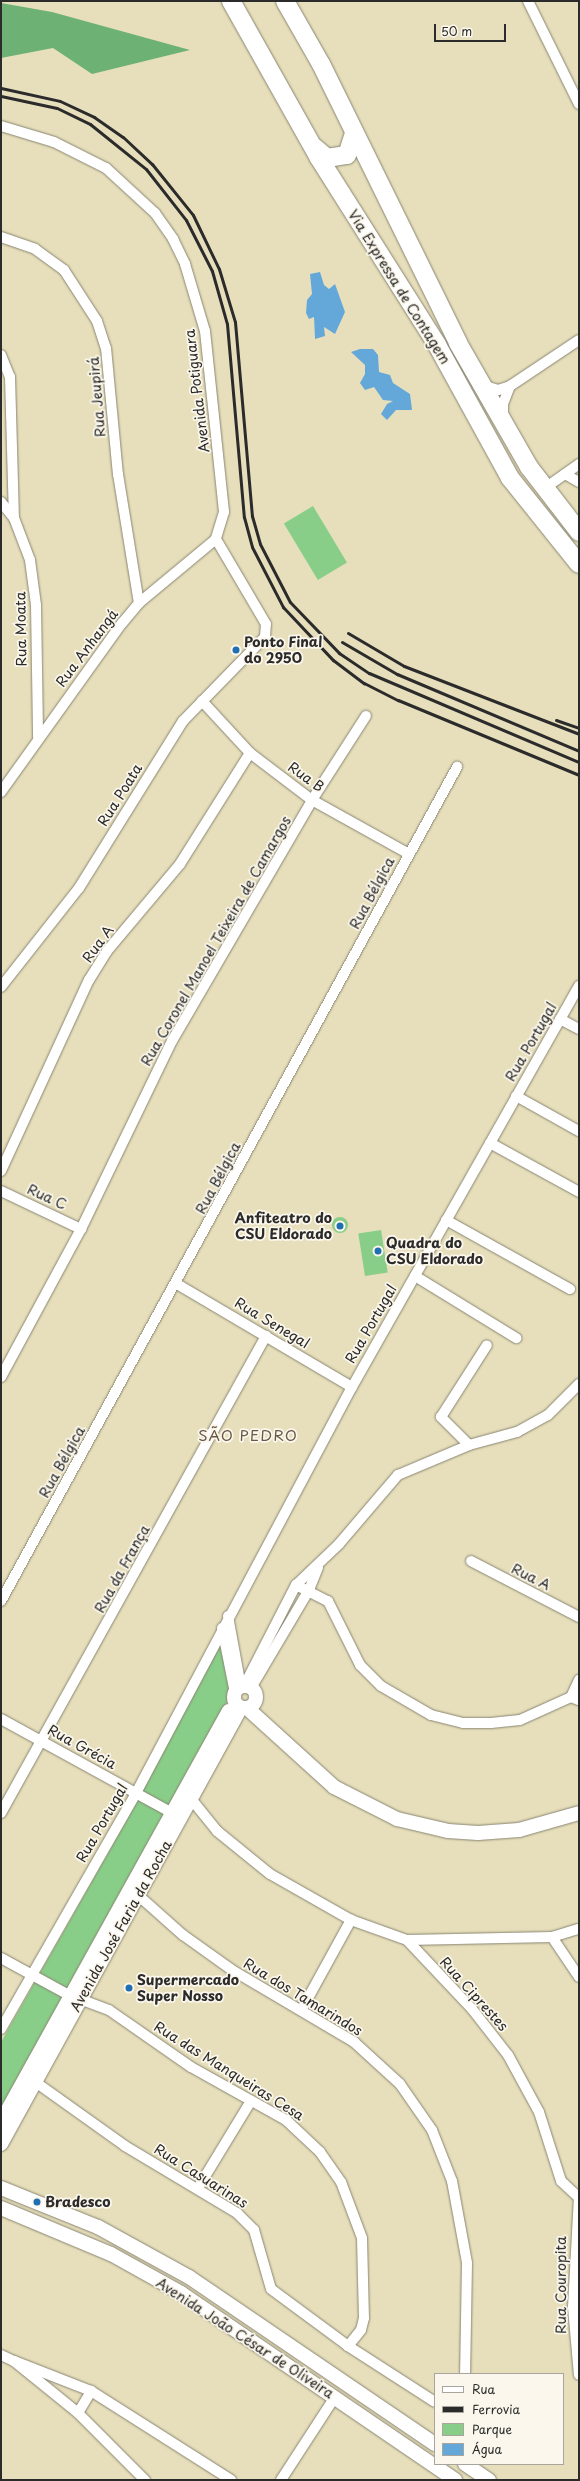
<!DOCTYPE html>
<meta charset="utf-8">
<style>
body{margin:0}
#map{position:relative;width:580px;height:2481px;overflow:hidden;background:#e7dfbb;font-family:"Playpen Sans",sans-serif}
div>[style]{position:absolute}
.green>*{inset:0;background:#89ce88;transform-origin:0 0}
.round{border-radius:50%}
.forest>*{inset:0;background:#6eb174}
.water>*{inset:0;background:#64a8d9}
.roads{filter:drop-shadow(0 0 1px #898573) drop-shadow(0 0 1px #898573)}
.street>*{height:10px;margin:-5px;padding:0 5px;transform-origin:5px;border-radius:5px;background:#fff}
.secondary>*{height:14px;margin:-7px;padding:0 7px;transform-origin:7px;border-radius:7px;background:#fff}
.secondary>.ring{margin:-7px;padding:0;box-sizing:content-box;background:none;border:14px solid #fff;border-radius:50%}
.highway>*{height:18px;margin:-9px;padding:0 9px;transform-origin:9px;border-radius:9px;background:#fff}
.rail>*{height:3px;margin:-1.5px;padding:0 1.5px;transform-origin:1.5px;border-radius:1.5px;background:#2b2b2b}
.dots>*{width:11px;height:11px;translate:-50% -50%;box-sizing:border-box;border:2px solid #fbf7ec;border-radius:50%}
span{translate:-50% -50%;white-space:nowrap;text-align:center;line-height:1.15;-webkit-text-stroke:3.5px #fbf7ec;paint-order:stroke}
.street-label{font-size:14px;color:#2b2b2b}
.poi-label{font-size:14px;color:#2b2b2b;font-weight:700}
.left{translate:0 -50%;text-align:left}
.right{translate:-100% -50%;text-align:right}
.neighbourhood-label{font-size:15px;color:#695846;letter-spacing:1px}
.frame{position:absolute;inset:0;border:2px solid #2b2b2b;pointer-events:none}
.legend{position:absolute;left:434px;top:2373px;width:130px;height:92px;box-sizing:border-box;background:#fbf7ec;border:1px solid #a8a59f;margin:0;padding:5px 7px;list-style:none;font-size:12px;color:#2b2b2b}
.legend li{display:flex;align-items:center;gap:8px;height:20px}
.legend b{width:20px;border:1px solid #a8a59f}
.scale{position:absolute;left:434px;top:24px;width:72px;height:18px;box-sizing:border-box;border:2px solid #2b2b2b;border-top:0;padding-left:5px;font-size:12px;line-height:14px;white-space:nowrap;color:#2b2b2b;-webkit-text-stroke:3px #fbf7ec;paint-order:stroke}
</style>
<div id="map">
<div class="green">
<i style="left:313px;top:506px;width:66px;height:34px;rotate:59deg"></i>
<i class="round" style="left:332px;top:1217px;width:16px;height:16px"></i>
<i style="left:381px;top:1230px;width:43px;height:23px;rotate:81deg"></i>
<i style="clip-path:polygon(221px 1641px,230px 1685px,228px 1700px,1px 2114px,1px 2042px,137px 1802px)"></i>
</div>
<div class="forest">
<i style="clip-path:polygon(1px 3px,52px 12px,190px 50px,92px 74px,53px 48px,1px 58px)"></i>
</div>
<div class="water">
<i style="clip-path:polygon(320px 272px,324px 285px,329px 289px,335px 284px,345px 312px,335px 334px,324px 327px,325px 336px,315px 339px,314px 317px,309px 319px,306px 313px,307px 300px,312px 294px,310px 274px)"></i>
<i style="clip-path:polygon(360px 349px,373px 349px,378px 355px,379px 372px,390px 375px,393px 383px,410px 394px,412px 410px,396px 410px,387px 420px,381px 414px,387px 404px,393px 401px,383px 400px,374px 387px,365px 390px,360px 383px,365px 374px,365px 365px,351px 352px)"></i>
</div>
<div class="roads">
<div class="street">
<i style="left:528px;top:1px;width:115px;rotate:63.7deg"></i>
<i style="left:1px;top:126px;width:55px;rotate:16.8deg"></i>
<i style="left:54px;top:142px;width:58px;rotate:26.6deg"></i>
<i style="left:106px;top:168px;width:67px;rotate:42.6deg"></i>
<i style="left:155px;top:213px;width:32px;rotate:55deg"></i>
<i style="left:173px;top:239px;width:28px;rotate:64deg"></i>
<i style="left:185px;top:264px;width:70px;rotate:73.4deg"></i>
<i style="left:205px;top:331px;width:182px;rotate:84deg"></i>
<i style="left:224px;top:512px;width:28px;rotate:107deg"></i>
<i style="left:216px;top:539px;width:100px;rotate:140.3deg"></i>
<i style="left:139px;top:603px;width:26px;rotate:130deg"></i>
<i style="left:122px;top:623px;width:208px;rotate:125.6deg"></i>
<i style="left:1px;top:237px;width:36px;rotate:19deg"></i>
<i style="left:35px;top:249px;width:36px;rotate:36deg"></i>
<i style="left:64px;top:270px;width:61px;rotate:57.1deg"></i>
<i style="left:97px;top:321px;width:28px;rotate:72deg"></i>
<i style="left:106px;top:348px;width:127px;rotate:84.6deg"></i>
<i style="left:118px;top:474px;width:131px;rotate:80.8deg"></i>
<i style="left:1px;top:355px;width:24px;rotate:68deg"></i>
<i style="left:10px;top:377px;width:141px;rotate:88.4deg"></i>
<i style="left:482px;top:385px;width:17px;rotate:17deg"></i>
<i style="left:498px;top:390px;width:13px;rotate:-18deg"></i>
<i style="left:510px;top:386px;width:83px;rotate:-33.7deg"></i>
<i style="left:503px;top:418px;width:14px;rotate:-90deg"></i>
<i style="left:503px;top:404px;width:19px;rotate:-69deg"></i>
<i style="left:565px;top:474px;width:16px;rotate:30deg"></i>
<i style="left:545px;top:488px;width:42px;rotate:-35.2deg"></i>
<i style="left:1px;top:502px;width:21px;rotate:51deg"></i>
<i style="left:14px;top:518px;width:45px;rotate:69.1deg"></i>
<i style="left:30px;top:560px;width:45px;rotate:82.4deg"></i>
<i style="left:36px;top:605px;width:134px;rotate:89.1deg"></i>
<i style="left:202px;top:701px;width:71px;rotate:47.3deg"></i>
<i style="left:250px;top:753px;width:78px;rotate:37.2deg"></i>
<i style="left:312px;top:800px;width:111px;rotate:29.1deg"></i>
<i style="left:1px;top:987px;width:126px;rotate:-51.8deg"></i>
<i style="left:79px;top:888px;width:197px;rotate:-58.1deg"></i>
<i style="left:183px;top:721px;width:117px;rotate:-45.7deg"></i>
<i style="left:265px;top:637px;width:13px;rotate:-86deg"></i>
<i style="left:266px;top:624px;width:99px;rotate:-120.5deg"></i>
<i style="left:560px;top:1019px;width:21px;rotate:28deg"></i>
<i style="left:516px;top:1096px;width:72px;rotate:29.1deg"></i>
<i style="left:490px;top:1143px;width:102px;rotate:28.8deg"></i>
<i style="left:1px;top:1171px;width:210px;rotate:-65.3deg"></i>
<i style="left:89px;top:980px;width:34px;rotate:-58deg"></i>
<i style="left:107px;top:951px;width:114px;rotate:-50deg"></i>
<i style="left:180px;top:864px;width:131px;rotate:-57.8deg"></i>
<i style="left:1px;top:1191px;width:89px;rotate:25.4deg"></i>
<i style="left:446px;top:1220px;width:142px;rotate:29.1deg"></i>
<i style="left:415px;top:1276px;width:119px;rotate:31.5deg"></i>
<i style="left:177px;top:1284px;width:203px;rotate:30.5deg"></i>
<i style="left:1px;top:1377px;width:168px;rotate:-61.6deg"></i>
<i style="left:81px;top:1229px;width:209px;rotate:-64.2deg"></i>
<i style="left:172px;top:1041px;width:279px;rotate:-59.8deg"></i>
<i style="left:312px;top:800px;width:100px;rotate:-57.3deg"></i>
<i style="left:469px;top:1445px;width:40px;rotate:-135deg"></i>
<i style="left:441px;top:1417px;width:85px;rotate:-57.4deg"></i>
<i style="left:471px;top:1561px;width:122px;rotate:27.4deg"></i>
<i style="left:296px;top:1585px;width:36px;rotate:27deg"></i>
<i style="left:328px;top:1601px;width:72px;rotate:63.4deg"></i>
<i style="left:360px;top:1665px;width:30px;rotate:45deg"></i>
<i style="left:381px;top:1686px;width:58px;rotate:30.1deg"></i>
<i style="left:431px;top:1715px;width:33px;rotate:14deg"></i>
<i style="left:463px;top:1723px;width:28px"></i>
<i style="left:491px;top:1723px;width:29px;rotate:-6deg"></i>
<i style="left:520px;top:1720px;width:56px;rotate:-24.3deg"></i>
<i style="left:571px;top:1697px;width:9px;rotate:21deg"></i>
<i style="left:1px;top:1601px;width:951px;rotate:-61.33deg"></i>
<i style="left:228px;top:1616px;width:72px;rotate:79.6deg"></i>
<i style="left:222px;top:1628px;width:66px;rotate:78.7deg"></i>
<i style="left:244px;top:1686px;width:114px;rotate:-62.8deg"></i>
<i style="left:296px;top:1585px;width:59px;rotate:-43.6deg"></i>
<i style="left:339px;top:1544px;width:91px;rotate:-49.5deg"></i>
<i style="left:398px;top:1475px;width:77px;rotate:-22.9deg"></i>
<i style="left:469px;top:1445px;width:50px;rotate:-15.2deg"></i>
<i style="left:517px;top:1432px;width:35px;rotate:-29deg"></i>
<i style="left:548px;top:1415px;width:44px;rotate:-45deg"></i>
<i style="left:251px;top:1688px;width:114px;rotate:-59.4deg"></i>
<i style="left:309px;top:1590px;width:24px;rotate:-68deg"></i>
<i style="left:571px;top:1697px;width:19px;rotate:-65deg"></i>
<i style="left:1px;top:1719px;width:193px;rotate:28.8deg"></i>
<i style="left:192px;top:1800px;width:40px;rotate:51deg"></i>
<i style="left:217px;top:1831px;width:68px;rotate:39.1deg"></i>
<i style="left:270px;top:1874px;width:93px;rotate:29.6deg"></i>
<i style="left:351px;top:1920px;width:59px;rotate:19.7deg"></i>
<i style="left:407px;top:1940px;width:145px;rotate:-1.2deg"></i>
<i style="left:552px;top:1937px;width:28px;rotate:-17deg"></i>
<i style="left:1px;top:1813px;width:546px;rotate:-60.95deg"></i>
<i style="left:139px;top:1896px;width:59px;rotate:41.6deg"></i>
<i style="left:183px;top:1935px;width:60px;rotate:35.5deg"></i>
<i style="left:232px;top:1970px;width:142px;rotate:30.5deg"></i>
<i style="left:354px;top:2042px;width:62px;rotate:42.4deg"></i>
<i style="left:400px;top:2084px;width:56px;rotate:55.2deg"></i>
<i style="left:432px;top:2130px;width:55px;rotate:68.6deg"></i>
<i style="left:452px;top:2181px;width:83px;rotate:79.6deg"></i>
<i style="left:467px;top:2263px;width:111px;rotate:91deg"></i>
<i style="left:552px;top:1937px;width:48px;rotate:56deg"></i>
<i style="left:407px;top:1940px;width:95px;rotate:46.7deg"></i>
<i style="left:472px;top:2009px;width:58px;rotate:52deg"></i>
<i style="left:508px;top:2055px;width:65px;rotate:61.5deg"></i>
<i style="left:539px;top:2112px;width:72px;rotate:72.3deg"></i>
<i style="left:561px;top:2181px;width:23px;rotate:43deg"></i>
<i style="left:1px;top:1958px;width:77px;rotate:28.6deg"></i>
<i style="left:69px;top:1995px;width:43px;rotate:20.6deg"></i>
<i style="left:109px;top:2010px;width:100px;rotate:34.8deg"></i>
<i style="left:191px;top:2067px;width:109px;rotate:29.2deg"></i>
<i style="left:286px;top:2120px;width:47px;rotate:43.3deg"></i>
<i style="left:320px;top:2152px;width:37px;rotate:55deg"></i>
<i style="left:341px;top:2182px;width:60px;rotate:69.4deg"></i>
<i style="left:362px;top:2238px;width:80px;rotate:88.6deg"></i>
<i style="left:364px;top:2318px;width:12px;rotate:104deg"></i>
<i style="left:361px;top:2330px;width:21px;rotate:129deg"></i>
<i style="left:302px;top:2009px;width:102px;rotate:-61.2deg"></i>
<i style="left:1px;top:2029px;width:272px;rotate:-60.2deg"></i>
<i style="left:136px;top:1793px;width:460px;rotate:-62deg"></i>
<i style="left:352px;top:1387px;width:461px;rotate:-60.5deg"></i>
<i style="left:34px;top:2081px;width:112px;rotate:35.5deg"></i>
<i style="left:125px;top:2146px;width:131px;rotate:30.9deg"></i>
<i style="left:237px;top:2213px;width:24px;rotate:45deg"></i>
<i style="left:254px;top:2230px;width:61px;rotate:73.9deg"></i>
<i style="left:271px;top:2289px;width:96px;rotate:36.5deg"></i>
<i style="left:348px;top:2346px;width:103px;rotate:32.8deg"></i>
<i style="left:198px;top:2188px;width:102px;rotate:-58.7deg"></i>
<i style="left:579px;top:2196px;width:111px;rotate:93.1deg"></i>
<i style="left:573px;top:2307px;width:68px;rotate:85deg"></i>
<i style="left:1px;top:2355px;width:14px;rotate:25deg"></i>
<i style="left:14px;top:2361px;width:82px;rotate:39.1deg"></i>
<i style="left:78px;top:2413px;width:95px;rotate:45deg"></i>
<i style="left:14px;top:2361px;width:83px;rotate:21.3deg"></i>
<i style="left:91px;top:2391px;width:166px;rotate:32.4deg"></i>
<i style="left:78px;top:2413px;width:26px;rotate:-59deg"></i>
<i style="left:281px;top:2480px;width:99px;rotate:-57deg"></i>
</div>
<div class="secondary">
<i class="ring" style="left:234px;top:1686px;width:8px;height:8px"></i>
<i style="left:247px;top:1708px;width:118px;rotate:42.2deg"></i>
<i style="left:334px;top:1787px;width:71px;rotate:26.9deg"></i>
<i style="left:397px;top:1819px;width:52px;rotate:13.2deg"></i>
<i style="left:448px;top:1831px;width:30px;rotate:4deg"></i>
<i style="left:478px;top:1833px;width:41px;rotate:-4.2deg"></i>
<i style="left:519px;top:1830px;width:62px;rotate:-15.8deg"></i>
<i style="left:1px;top:2122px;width:470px;rotate:-61deg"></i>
<i style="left:1px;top:2144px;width:498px;rotate:-61.2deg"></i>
<i style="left:1px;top:2188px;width:105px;rotate:21.9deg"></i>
<i style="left:98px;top:2227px;width:104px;rotate:28.8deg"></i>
<i style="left:189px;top:2277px;width:297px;rotate:34.2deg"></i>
<i style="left:1px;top:2208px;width:119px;rotate:22.7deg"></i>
<i style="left:111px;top:2254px;width:80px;rotate:29.1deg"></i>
<i style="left:181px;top:2293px;width:332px;rotate:34.3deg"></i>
<i style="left:465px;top:2464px;width:29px;rotate:34deg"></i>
</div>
<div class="highway">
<i style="left:231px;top:1px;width:180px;rotate:60.7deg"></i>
<i style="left:319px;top:158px;width:221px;rotate:57.7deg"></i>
<i style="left:437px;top:345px;width:152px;rotate:61.2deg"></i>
<i style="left:510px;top:478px;width:110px;rotate:51.3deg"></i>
<i style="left:285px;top:1px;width:73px;rotate:60.3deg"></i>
<i style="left:321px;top:64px;width:311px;rotate:63.8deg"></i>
<i style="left:458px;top:343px;width:143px;rotate:60.2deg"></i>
<i style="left:529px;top:467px;width:82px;rotate:52.4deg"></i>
<i style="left:314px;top:147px;width:17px;rotate:40deg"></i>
<i style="left:327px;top:158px;width:20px;rotate:-9deg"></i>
<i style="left:347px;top:155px;width:23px;rotate:-72deg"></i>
</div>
</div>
<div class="rail">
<i style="left:1px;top:88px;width:60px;rotate:12.4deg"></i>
<i style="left:60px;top:101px;width:38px;rotate:25deg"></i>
<i style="left:94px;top:117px;width:35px;rotate:35deg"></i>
<i style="left:123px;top:137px;width:40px;rotate:43deg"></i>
<i style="left:152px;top:164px;width:65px;rotate:51.2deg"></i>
<i style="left:193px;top:215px;width:60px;rotate:64.3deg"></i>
<i style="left:219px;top:269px;width:55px;rotate:73.2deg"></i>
<i style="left:235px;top:322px;width:195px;rotate:85deg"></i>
<i style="left:252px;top:516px;width:29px;rotate:74deg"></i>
<i style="left:260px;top:544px;width:65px;rotate:62.7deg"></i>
<i style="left:290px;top:602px;width:71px;rotate:46.1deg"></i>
<i style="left:339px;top:653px;width:36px;rotate:34deg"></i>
<i style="left:369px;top:673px;width:228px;rotate:23deg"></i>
<i style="left:1px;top:96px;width:57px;rotate:12.1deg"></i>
<i style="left:57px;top:108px;width:37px;rotate:26deg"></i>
<i style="left:90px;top:124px;width:72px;rotate:38.8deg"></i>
<i style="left:146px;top:169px;width:65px;rotate:51.9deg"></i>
<i style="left:186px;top:220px;width:57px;rotate:63deg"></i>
<i style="left:212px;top:271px;width:55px;rotate:74.2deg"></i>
<i style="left:227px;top:324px;width:194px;rotate:85deg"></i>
<i style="left:244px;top:517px;width:31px;rotate:75deg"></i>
<i style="left:252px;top:547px;width:68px;rotate:62.7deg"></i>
<i style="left:283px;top:607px;width:73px;rotate:46.7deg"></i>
<i style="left:333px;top:660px;width:39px;rotate:37deg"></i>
<i style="left:364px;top:683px;width:38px;rotate:27deg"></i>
<i style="left:398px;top:700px;width:196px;rotate:22.5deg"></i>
<i style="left:348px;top:633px;width:65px;rotate:30.5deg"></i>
<i style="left:404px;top:666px;width:188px;rotate:21.2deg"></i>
<i style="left:342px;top:642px;width:64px;rotate:30.2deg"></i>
<i style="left:397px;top:674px;width:198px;rotate:22.9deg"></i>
<i style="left:556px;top:720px;width:24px;rotate:19deg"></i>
</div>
<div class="dots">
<i style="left:236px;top:650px;background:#1f6fb2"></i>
<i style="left:340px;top:1226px;background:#1f6fb2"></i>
<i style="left:378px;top:1251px;background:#1f6fb2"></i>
<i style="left:129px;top:1988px;background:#1f6fb2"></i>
<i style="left:37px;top:2202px;background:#1f6fb2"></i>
</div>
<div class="street-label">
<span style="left:399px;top:287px;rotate:58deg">Via Expressa de Contagem</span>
<span style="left:197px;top:391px;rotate:-97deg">Avenida Potiguara</span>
<span style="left:97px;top:397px;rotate:-95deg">Rua Jeupirá</span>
<span style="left:21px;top:629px;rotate:-91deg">Rua Moata</span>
<span style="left:87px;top:648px;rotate:-53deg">Rua Anhangá</span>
<span style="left:306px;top:777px;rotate:36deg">Rua B</span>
<span style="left:120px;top:795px;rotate:-58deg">Rua Poata</span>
<span style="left:372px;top:893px;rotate:-62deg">Rua Bélgica</span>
<span style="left:216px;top:941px;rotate:-60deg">Rua Coronel Manoel Teixeira de Camargos</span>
<span style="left:98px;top:944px;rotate:-54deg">Rua A</span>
<span style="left:531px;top:1042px;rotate:-60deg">Rua Portugal</span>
<span style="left:218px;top:1178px;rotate:-62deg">Rua Bélgica</span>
<span style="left:47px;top:1197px;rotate:25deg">Rua C</span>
<span style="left:272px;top:1323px;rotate:31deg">Rua Senegal</span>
<span style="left:371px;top:1324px;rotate:-60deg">Rua Portugal</span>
<span style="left:62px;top:1462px;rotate:-61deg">Rua Bélgica</span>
<span style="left:122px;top:1569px;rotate:-61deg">Rua da França</span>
<span style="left:531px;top:1577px;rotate:27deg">Rua A</span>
<span style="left:82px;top:1747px;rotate:29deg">Rua Grécia</span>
<span style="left:102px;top:1823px;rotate:-60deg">Rua Portugal</span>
<span style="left:121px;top:1926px;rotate:-61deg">Avenida José Faria da Rocha</span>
<span style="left:474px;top:1994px;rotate:48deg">Rua Ciprestes</span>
<span style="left:303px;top:1997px;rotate:31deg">Rua dos Tamarindos</span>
<span style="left:229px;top:2071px;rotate:32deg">Rua das Manqueiras Cesa</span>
<span style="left:201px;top:2176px;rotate:32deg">Rua Casuarinas</span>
<span style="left:561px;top:2285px;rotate:-90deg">Rua Couropita</span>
<span style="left:245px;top:2338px;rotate:33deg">Avenida João César de Oliveira</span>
</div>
<div class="poi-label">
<span class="left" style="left:244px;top:650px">Ponto Final<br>do 2950</span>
<span class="right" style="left:332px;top:1226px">Anfiteatro do<br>CSU Eldorado</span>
<span class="left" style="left:386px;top:1251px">Quadra do<br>CSU Eldorado</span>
<span class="left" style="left:137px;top:1988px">Supermercado<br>Super Nosso</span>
<span class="left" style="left:45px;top:2202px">Bradesco</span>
</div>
<div class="neighbourhood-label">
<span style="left:248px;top:1435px">SÃO PEDRO</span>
</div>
<div class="frame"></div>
<ul class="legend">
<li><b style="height:5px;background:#fff"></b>Rua</li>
<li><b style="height:5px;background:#2b2b2b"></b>Ferrovia</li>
<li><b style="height:11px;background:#89ce88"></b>Parque</li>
<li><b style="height:11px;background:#64a8d9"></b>Água</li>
</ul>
<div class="scale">50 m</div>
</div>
